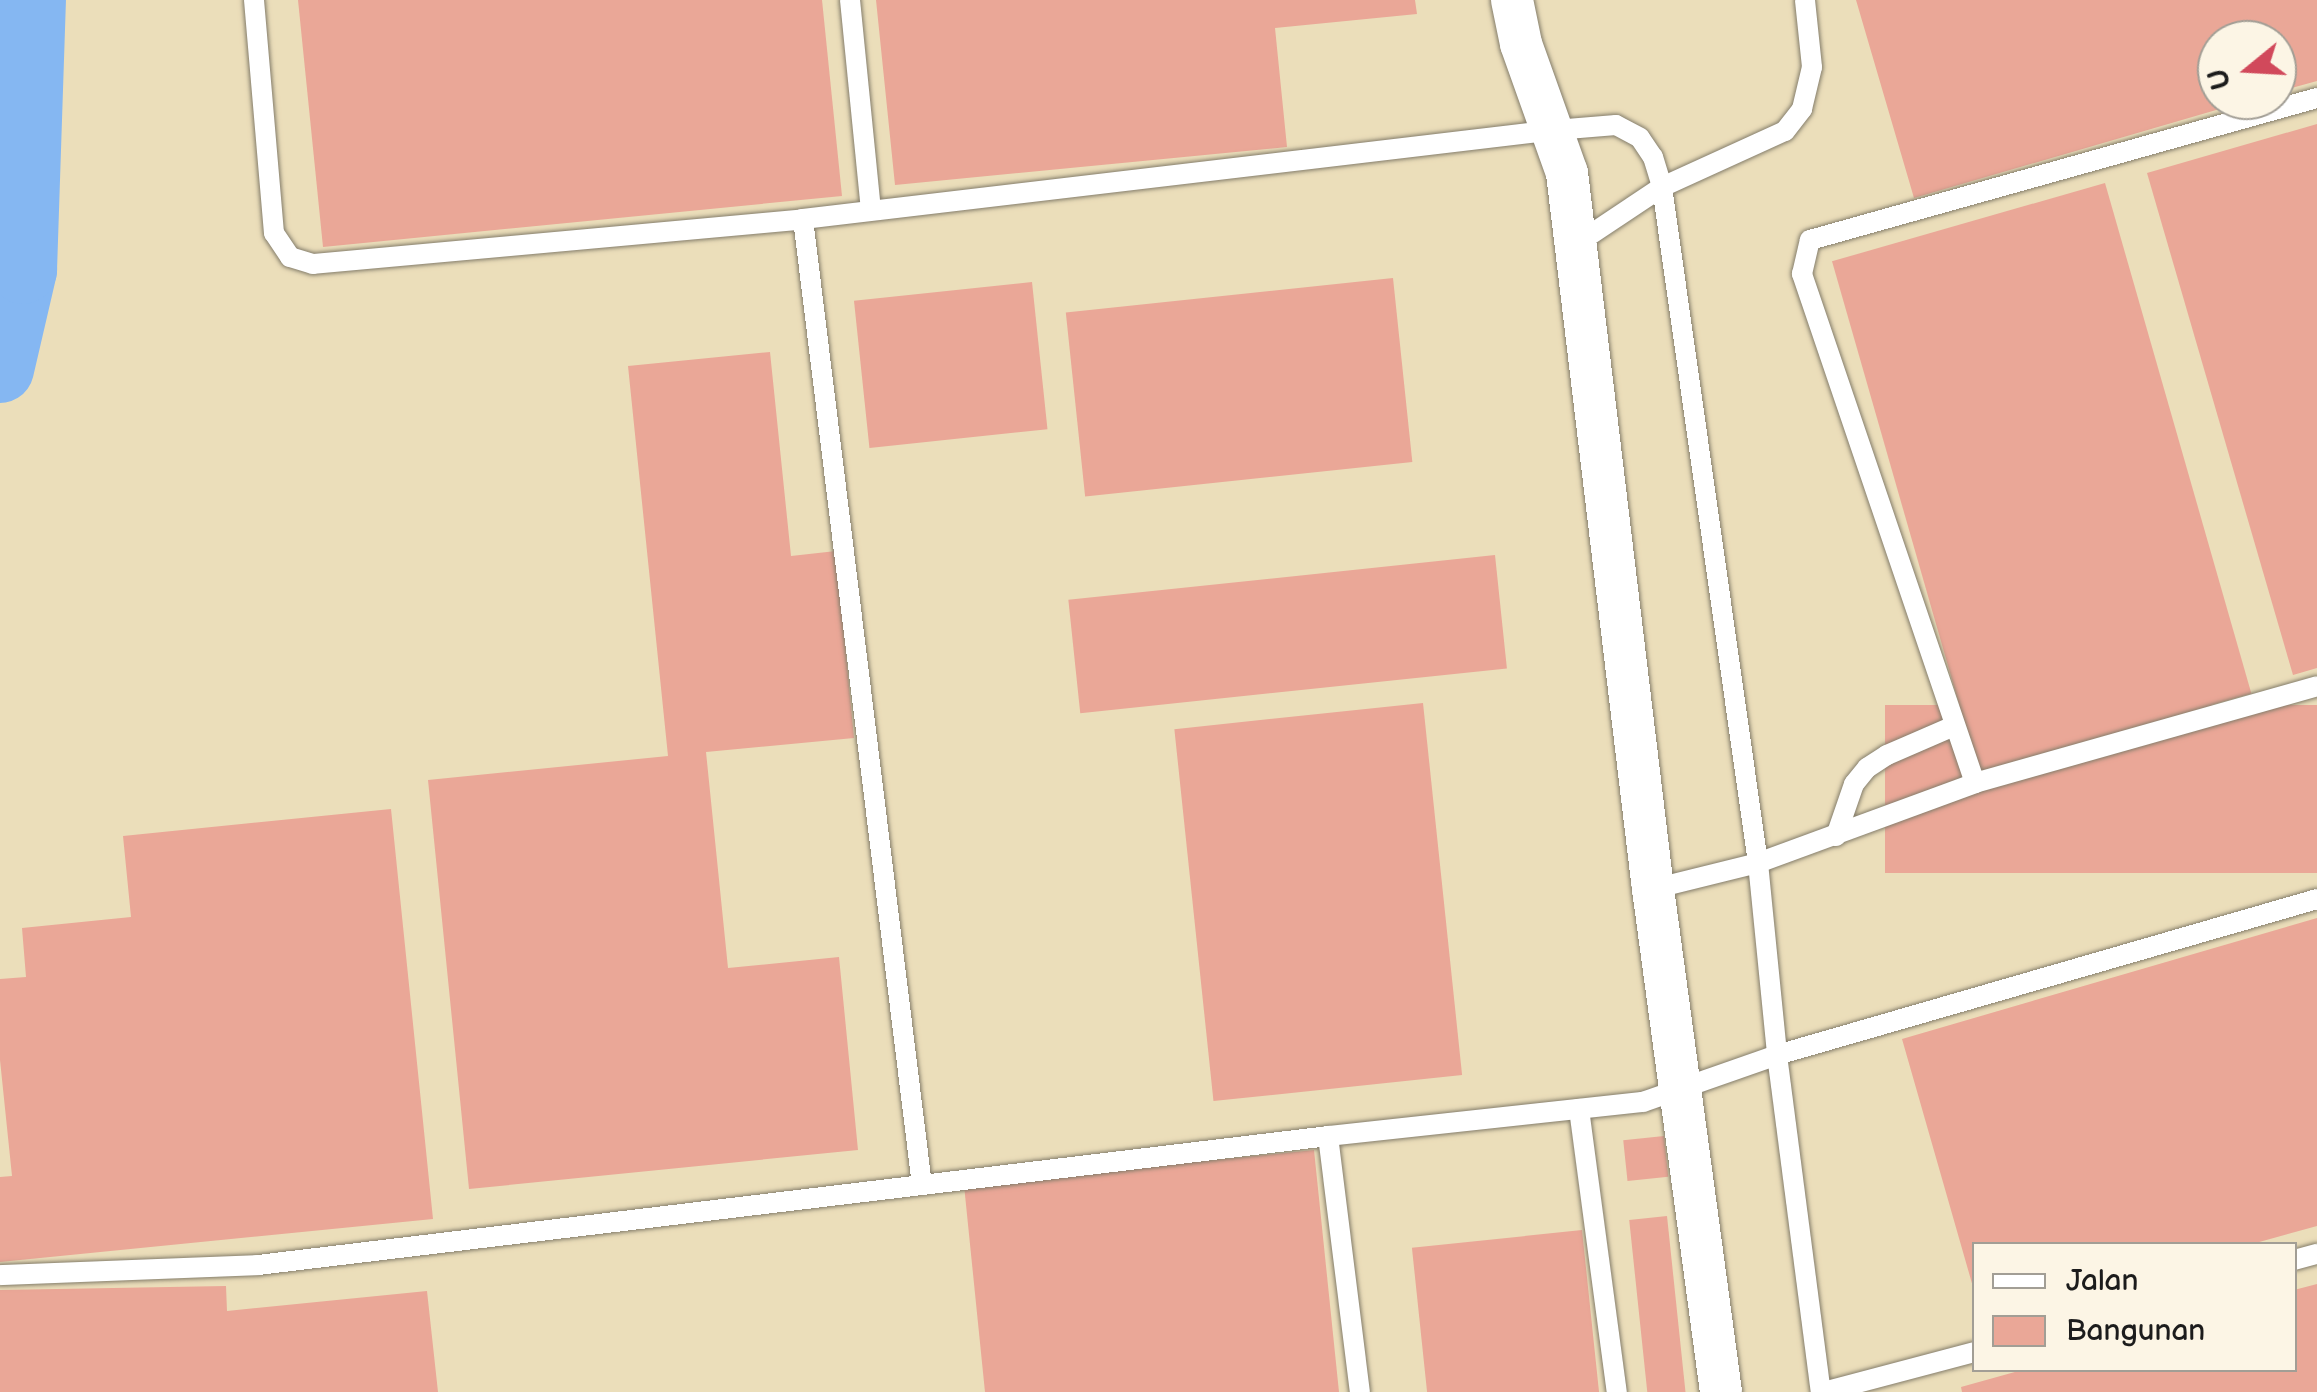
<!DOCTYPE html>
<style>
body{margin:0}
#map{position:relative;width:2317px;height:1392px;overflow:hidden;background:#ebdeba;font-family:"Balsamiq Sans",sans-serif}
div>[style]{position:absolute}
.river>*{height:68px;margin:-34px;padding:0 34px;transform-origin:34px;border-radius:34px;background:#85b7f2}
.building>*{inset:0;background:#eaa797;transform-origin:0 0}
.roads{filter:drop-shadow(0 0 2px #847d6b) drop-shadow(0 0 2px #847d6b)}
.service>*{height:20px;margin:-10px;padding:0 10px;transform-origin:10px;border-radius:10px;background:#fff}
.minor>*{height:42px;margin:-21px;padding:0 21px;transform-origin:21px;border-radius:21px;background:#fff}
span{translate:-50% -50%;white-space:nowrap;text-align:center;line-height:1.15;-webkit-text-stroke:8px #fcf5e5;paint-order:stroke}
.legend{position:absolute;left:1972px;top:1242px;width:325px;height:130px;box-sizing:border-box;background:#fcf5e5;border:2px solid #a29e95;margin:0;padding:12px 18px;list-style:none;font-size:30px;color:#1c1c1c}
.legend li{display:flex;align-items:center;gap:20px;height:50px}
.legend b{width:50px;border:2px solid #a29e95}
.north{position:absolute;left:2197px;top:20px;width:100px;height:100px;box-sizing:border-box;background:#fcf5e5;border:2px solid #a29e95;border-radius:50%;rotate:252deg;font-size:28px;font-weight:700;line-height:40px;text-align:center;color:#1c1c1c}
.north::after{content:'';display:block;margin:auto;width:35px;height:45px;background:#d1495b;clip-path:polygon(50% 0,100% 100%,50% 72%,0 100%)}
</style>
<div id="map">
<div class="river">
<i style="left:0;top:369px;width:102px;rotate:-76.9deg"></i>
<i style="left:23px;top:270px;width:270px;rotate:-88.1deg"></i>
</div>
<div class="building">
<i style="clip-path:polygon(298px 0,822px 0,842px 196px,323px 247px)"></i>
<i style="clip-path:polygon(876px 0,1415px 0,1417px 14px,1275px 28px,1287px 147px,895px 185px)"></i>
<i style="clip-path:polygon(1856px 0,2317px 0,2317px 81px,2277px 92px,2277px 40px,2217px 40px,2217px 100px,2247px 101px,1914px 198px)"></i>
<i style="clip-path:polygon(2317px 124px,2317px 668px,2293px 675px,2147px 173px)"></i>
<i style="left:2105px;top:183px;width:531px;height:284px;rotate:74deg"></i>
<i style="left:1393px;top:278px;width:185px;height:329px;rotate:84deg"></i>
<i style="left:1032px;top:282px;width:148px;height:179px;rotate:84deg"></i>
<i style="clip-path:polygon(770px 352px,791px 556px,836px 551px,854px 738px,706px 752px,728px 968px,839px 957px,858px 1150px,469px 1189px,428px 780px,668px 756px,628px 366px)"></i>
<i style="left:1495px;top:555px;width:114px;height:429px;rotate:84deg"></i>
<i style="left:1423px;top:703px;width:374px;height:250px;rotate:84deg"></i>
<i style="left:2317px;top:705px;width:168px;height:432px;rotate:90deg"></i>
<i style="clip-path:polygon(391px 809px,433px 1219px,0 1262px,0 1177px,12px 1176px,0 1060px,0 979px,26px 977px,22px 928px,131px 917px,123px 836px)"></i>
<i style="clip-path:polygon(2317px 918px,2317px 1226px,2252px 1244px,1974px 1244px,1973px 1287px,1902px 1039px)"></i>
<i style="left:1664px;top:1136px;width:41px;height:41px;rotate:84deg"></i>
<i style="clip-path:polygon(1314px 1150px,1339px 1392px,985px 1392px,964px 1185px)"></i>
<i style="left:1667px;top:1216px;width:177px;height:38px;rotate:84deg"></i>
<i style="left:1582px;top:1230px;width:163px;height:171px;rotate:84deg"></i>
<i style="clip-path:polygon(2317px 1284px,2317px 1392px,1962px 1392px,1961px 1387px,2022px 1370px,2294px 1370px,2294px 1290px)"></i>
<i style="clip-path:polygon(226px 1286px,227px 1311px,427px 1291px,438px 1392px,0 1392px,0 1290px)"></i>
</div>
<div class="roads">
<div class="service">
<i style="left:254px;top:0;width:234px;rotate:85.1deg"></i>
<i style="left:274px;top:233px;width:29px;rotate:56deg"></i>
<i style="left:290px;top:257px;width:24px;rotate:17deg"></i>
<i style="left:313px;top:264px;width:492px;rotate:-5.2deg"></i>
<i style="left:803px;top:219px;width:757px;rotate:-6.75deg"></i>
<i style="left:1555px;top:130px;width:61px;rotate:-4.7deg"></i>
<i style="left:1616px;top:125px;width:27px;rotate:28deg"></i>
<i style="left:1640px;top:138px;width:23px;rotate:56deg"></i>
<i style="left:1653px;top:157px;width:31px;rotate:73deg"></i>
<i style="left:1662px;top:187px;width:683px;rotate:81.92deg"></i>
<i style="left:1758px;top:863px;width:193px;rotate:84.3deg"></i>
<i style="left:1777px;top:1055px;width:340px;rotate:82.6deg"></i>
<i style="left:850px;top:0;width:211px;rotate:84.3deg"></i>
<i style="left:803px;top:219px;width:973px;rotate:82.98deg"></i>
<i style="left:1575px;top:245px;width:105px;rotate:-33.7deg"></i>
<i style="left:1662px;top:187px;width:135px;rotate:-24.5deg"></i>
<i style="left:1785px;top:131px;width:28px;rotate:-52deg"></i>
<i style="left:1802px;top:109px;width:43px;rotate:-76.6deg"></i>
<i style="left:1812px;top:67px;width:67px;rotate:-96deg"></i>
<i style="left:1975px;top:783px;width:538px;rotate:-108.77deg"></i>
<i style="left:1802px;top:274px;width:35px;rotate:-77deg"></i>
<i style="left:1810px;top:240px;width:527px;rotate:-15.65deg"></i>
<i style="left:1836px;top:836px;width:55px;rotate:-70.9deg"></i>
<i style="left:1854px;top:784px;width:21px;rotate:-51deg"></i>
<i style="left:1867px;top:768px;width:24px;rotate:-33deg"></i>
<i style="left:1887px;top:755px;width:73px;rotate:-23.4deg"></i>
<i style="left:1653px;top:889px;width:108px;rotate:-13.9deg"></i>
<i style="left:1758px;top:863px;width:231px;rotate:-20.2deg"></i>
<i style="left:1975px;top:783px;width:355px;rotate:-15.8deg"></i>
<i style="left:1579px;top:1109px;width:286px;rotate:82.4deg"></i>
<i style="left:1328px;top:1136px;width:317px;rotate:-6.2deg"></i>
<i style="left:1643px;top:1102px;width:142px;rotate:-19.3deg"></i>
<i style="left:1777px;top:1055px;width:562px;rotate:-16.11deg"></i>
<i style="left:2294px;top:1260px;width:24px;rotate:-15deg"></i>
<i style="left:0;top:1275px;width:258px;rotate:-2.2deg"></i>
<i style="left:258px;top:1265px;width:1078px;rotate:-6.87deg"></i>
<i style="left:1328px;top:1136px;width:258px;rotate:82.9deg"></i>
<i style="left:1823px;top:1392px;width:156px;rotate:-14.8deg"></i>
</div>
<div class="minor">
<i style="left:1512px;top:0;width:45px;rotate:78.4deg"></i>
<i style="left:1521px;top:44px;width:137px;rotate:70.4deg"></i>
<i style="left:1567px;top:173px;width:721px;rotate:83.15deg"></i>
<i style="left:1653px;top:889px;width:508px;rotate:82.3deg"></i>
</div>
</div>
<ul class="legend">
<li><b style="height:12px;background:#fff"></b>Jalan</li>
<li><b style="height:28px;background:#eaa797"></b>Bangunan</li>
</ul>
<div class="north">U</div>
</div>
